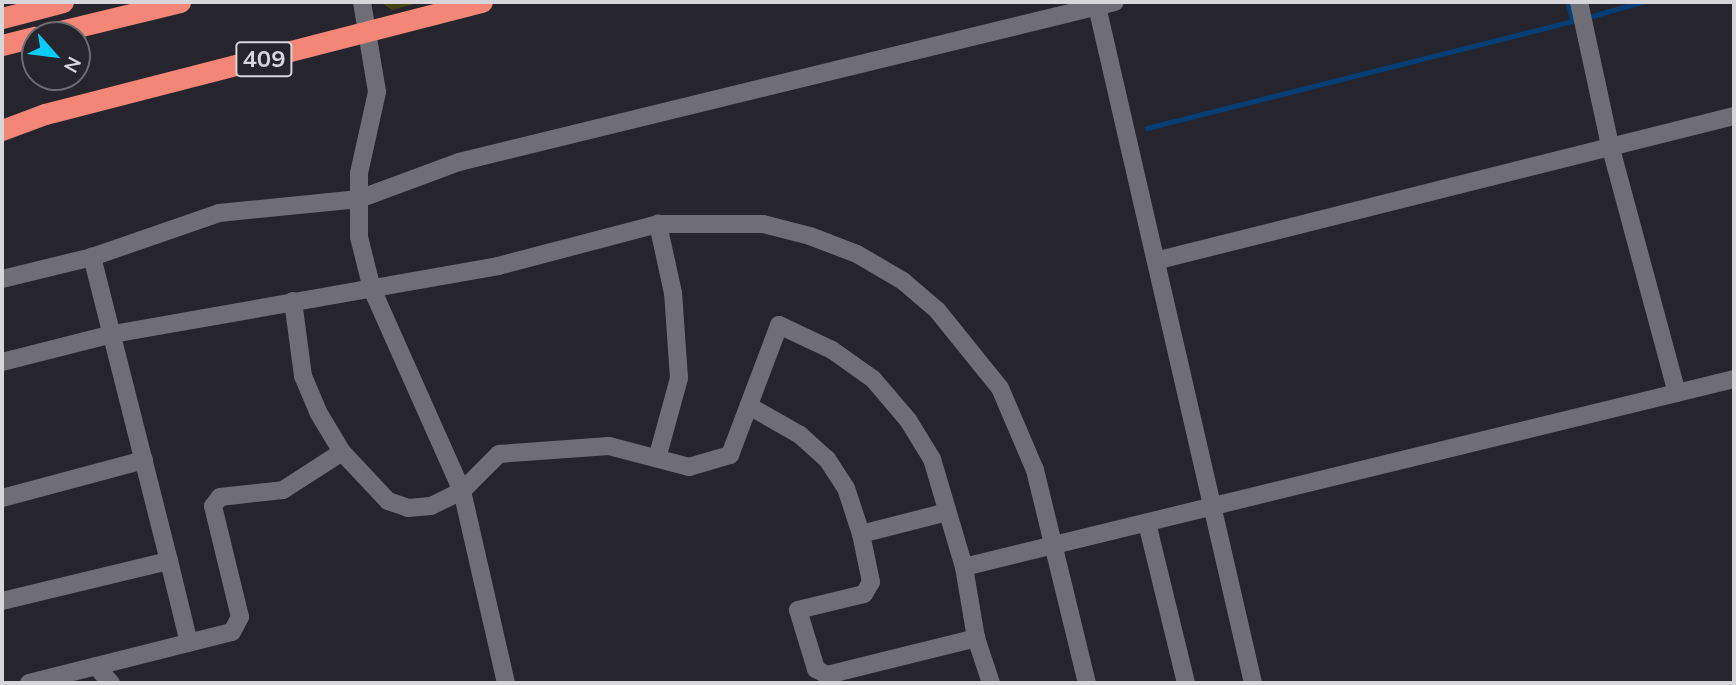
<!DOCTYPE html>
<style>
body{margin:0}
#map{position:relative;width:1736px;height:685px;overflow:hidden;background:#26252d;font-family:Mulish,sans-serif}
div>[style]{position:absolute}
.green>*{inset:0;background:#414311}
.stream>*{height:4.5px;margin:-2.25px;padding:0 2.25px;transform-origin:2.25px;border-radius:2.25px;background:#053e75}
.street>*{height:18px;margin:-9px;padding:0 9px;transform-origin:9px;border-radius:9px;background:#6f6e77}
.secondary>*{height:18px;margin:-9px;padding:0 9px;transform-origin:9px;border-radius:9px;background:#6f6e77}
.highway>*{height:21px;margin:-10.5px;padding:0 10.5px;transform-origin:10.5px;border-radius:10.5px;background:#f48677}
span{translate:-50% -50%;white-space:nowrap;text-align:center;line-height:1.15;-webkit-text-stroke:7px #26252d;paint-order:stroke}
.shield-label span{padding:2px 5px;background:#26252d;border:2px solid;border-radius:5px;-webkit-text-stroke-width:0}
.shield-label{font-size:24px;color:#d7d6db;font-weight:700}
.frame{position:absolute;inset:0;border:4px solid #d7d6db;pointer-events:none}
.north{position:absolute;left:21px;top:21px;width:70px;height:70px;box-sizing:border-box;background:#26252d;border:2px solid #6d6c73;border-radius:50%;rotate:118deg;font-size:19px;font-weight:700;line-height:28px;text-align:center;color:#d7d6db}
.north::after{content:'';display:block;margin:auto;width:24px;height:32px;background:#07cbf9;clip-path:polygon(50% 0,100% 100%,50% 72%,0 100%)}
</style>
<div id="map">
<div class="green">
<i style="clip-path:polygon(380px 2px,422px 2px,392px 10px)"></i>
</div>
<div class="stream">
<i style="left:1568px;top:2px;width:20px;rotate:75deg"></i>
<i style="left:1585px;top:18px;width:59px;rotate:-15.7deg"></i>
<i style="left:1147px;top:128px;width:443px;rotate:-14.1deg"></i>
</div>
<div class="street">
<i style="left:1579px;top:2px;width:146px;rotate:77.8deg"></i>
<i style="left:1610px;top:145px;width:257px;rotate:74.9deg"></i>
<i style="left:1159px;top:260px;width:593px;rotate:-14.06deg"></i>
<i style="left:2px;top:279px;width:93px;rotate:-13.7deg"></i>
<i style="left:92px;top:257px;width:134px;rotate:-19.1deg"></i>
<i style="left:219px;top:213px;width:141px;rotate:-5.7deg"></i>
<i style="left:359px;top:199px;width:107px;rotate:-20.3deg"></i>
<i style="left:459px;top:162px;width:675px;rotate:-13.71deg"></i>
<i style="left:372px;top:289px;width:221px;rotate:66deg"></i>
<i style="left:462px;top:491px;width:197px;rotate:77.1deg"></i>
<i style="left:293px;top:301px;width:76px;rotate:82.4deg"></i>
<i style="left:303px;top:376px;width:39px;rotate:67deg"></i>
<i style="left:318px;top:412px;width:47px;rotate:59deg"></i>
<i style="left:342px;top:452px;width:67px;rotate:46.8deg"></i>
<i style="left:388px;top:501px;width:21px;rotate:19deg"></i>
<i style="left:408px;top:508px;width:23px;rotate:-5deg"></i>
<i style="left:431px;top:506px;width:34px;rotate:-26deg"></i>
<i style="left:462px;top:491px;width:52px;rotate:-45deg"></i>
<i style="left:499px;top:454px;width:110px;rotate:-4.2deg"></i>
<i style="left:609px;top:446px;width:83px;rotate:14.7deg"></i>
<i style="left:689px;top:467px;width:43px;rotate:-16.3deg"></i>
<i style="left:730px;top:455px;width:139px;rotate:-69.3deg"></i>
<i style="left:779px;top:325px;width:59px;rotate:25.3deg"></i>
<i style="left:832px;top:350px;width:50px;rotate:35.3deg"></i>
<i style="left:873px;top:379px;width:54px;rotate:49.5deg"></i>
<i style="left:908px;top:420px;width:46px;rotate:58.4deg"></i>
<i style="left:932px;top:459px;width:113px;rotate:73.5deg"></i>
<i style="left:964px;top:567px;width:72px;rotate:80.4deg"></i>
<i style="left:976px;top:638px;width:47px;rotate:71.6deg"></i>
<i style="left:749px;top:406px;width:59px;rotate:29.6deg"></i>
<i style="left:800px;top:435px;width:36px;rotate:42deg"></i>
<i style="left:827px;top:459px;width:35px;rotate:57deg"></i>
<i style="left:846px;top:488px;width:48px;rotate:71.9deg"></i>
<i style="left:861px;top:534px;width:49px;rotate:78.2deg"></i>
<i style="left:871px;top:582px;width:14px;rotate:120deg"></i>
<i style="left:864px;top:594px;width:68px;rotate:166.4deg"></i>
<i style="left:798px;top:610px;width:62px;rotate:73deg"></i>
<i style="left:816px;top:669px;width:13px;rotate:29deg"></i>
<i style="left:827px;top:675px;width:154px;rotate:-13.9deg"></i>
<i style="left:658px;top:455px;width:80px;rotate:-74.7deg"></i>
<i style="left:679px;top:378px;width:85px;rotate:-94deg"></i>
<i style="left:673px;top:293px;width:71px;rotate:-102.3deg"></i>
<i style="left:2px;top:498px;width:147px;rotate:-15deg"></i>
<i style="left:1147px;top:523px;width:165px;rotate:76.3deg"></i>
<i style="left:861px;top:534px;width:89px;rotate:-14.3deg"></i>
<i style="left:169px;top:561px;width:84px;rotate:76.3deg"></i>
<i style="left:964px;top:567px;width:793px;rotate:-13.72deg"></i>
<i style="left:2px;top:601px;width:172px;rotate:-13.5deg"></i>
<i style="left:169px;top:561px;width:314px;rotate:-104.2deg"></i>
<i style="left:96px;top:666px;width:23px;rotate:49deg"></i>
<i style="left:29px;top:683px;width:209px;rotate:-14.1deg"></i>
<i style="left:232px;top:632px;width:17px;rotate:-62deg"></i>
<i style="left:240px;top:617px;width:114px;rotate:-103.7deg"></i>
<i style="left:213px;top:506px;width:11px;rotate:-52deg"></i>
<i style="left:220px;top:497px;width:63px;rotate:-6.3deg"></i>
<i style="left:283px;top:490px;width:70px;rotate:-32.8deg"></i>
</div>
<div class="secondary">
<i style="left:362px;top:2px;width:91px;rotate:80.5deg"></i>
<i style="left:377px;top:92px;width:83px;rotate:102.5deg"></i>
<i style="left:359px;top:173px;width:64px;rotate:90deg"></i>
<i style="left:359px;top:237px;width:54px;rotate:76deg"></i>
<i style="left:1096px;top:2px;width:699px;rotate:77.02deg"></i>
<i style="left:2px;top:362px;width:114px;rotate:-14.2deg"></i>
<i style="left:113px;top:334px;width:391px;rotate:-10deg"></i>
<i style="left:498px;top:266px;width:165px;rotate:-14.7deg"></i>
<i style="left:658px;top:224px;width:105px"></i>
<i style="left:763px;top:224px;width:49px;rotate:14.3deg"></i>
<i style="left:810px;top:236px;width:50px;rotate:21deg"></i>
<i style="left:857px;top:254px;width:53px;rotate:30.4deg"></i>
<i style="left:903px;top:281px;width:45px;rotate:40.5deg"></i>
<i style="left:937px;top:310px;width:100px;rotate:51.1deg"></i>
<i style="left:1000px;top:388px;width:89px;rotate:66.9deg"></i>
<i style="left:1035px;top:470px;width:219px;rotate:76.3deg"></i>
</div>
<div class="highway">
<i style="left:2px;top:18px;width:63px;rotate:-14.7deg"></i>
<i style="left:44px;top:35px;width:140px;rotate:-13.6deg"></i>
<i style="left:2px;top:45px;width:34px;rotate:-14deg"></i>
<i style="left:2px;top:130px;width:46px;rotate:-20.4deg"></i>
<i style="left:45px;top:114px;width:451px;rotate:-14.4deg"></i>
</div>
<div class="shield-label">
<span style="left:264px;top:59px">409</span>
</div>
<div class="frame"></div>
<div class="north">N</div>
</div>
